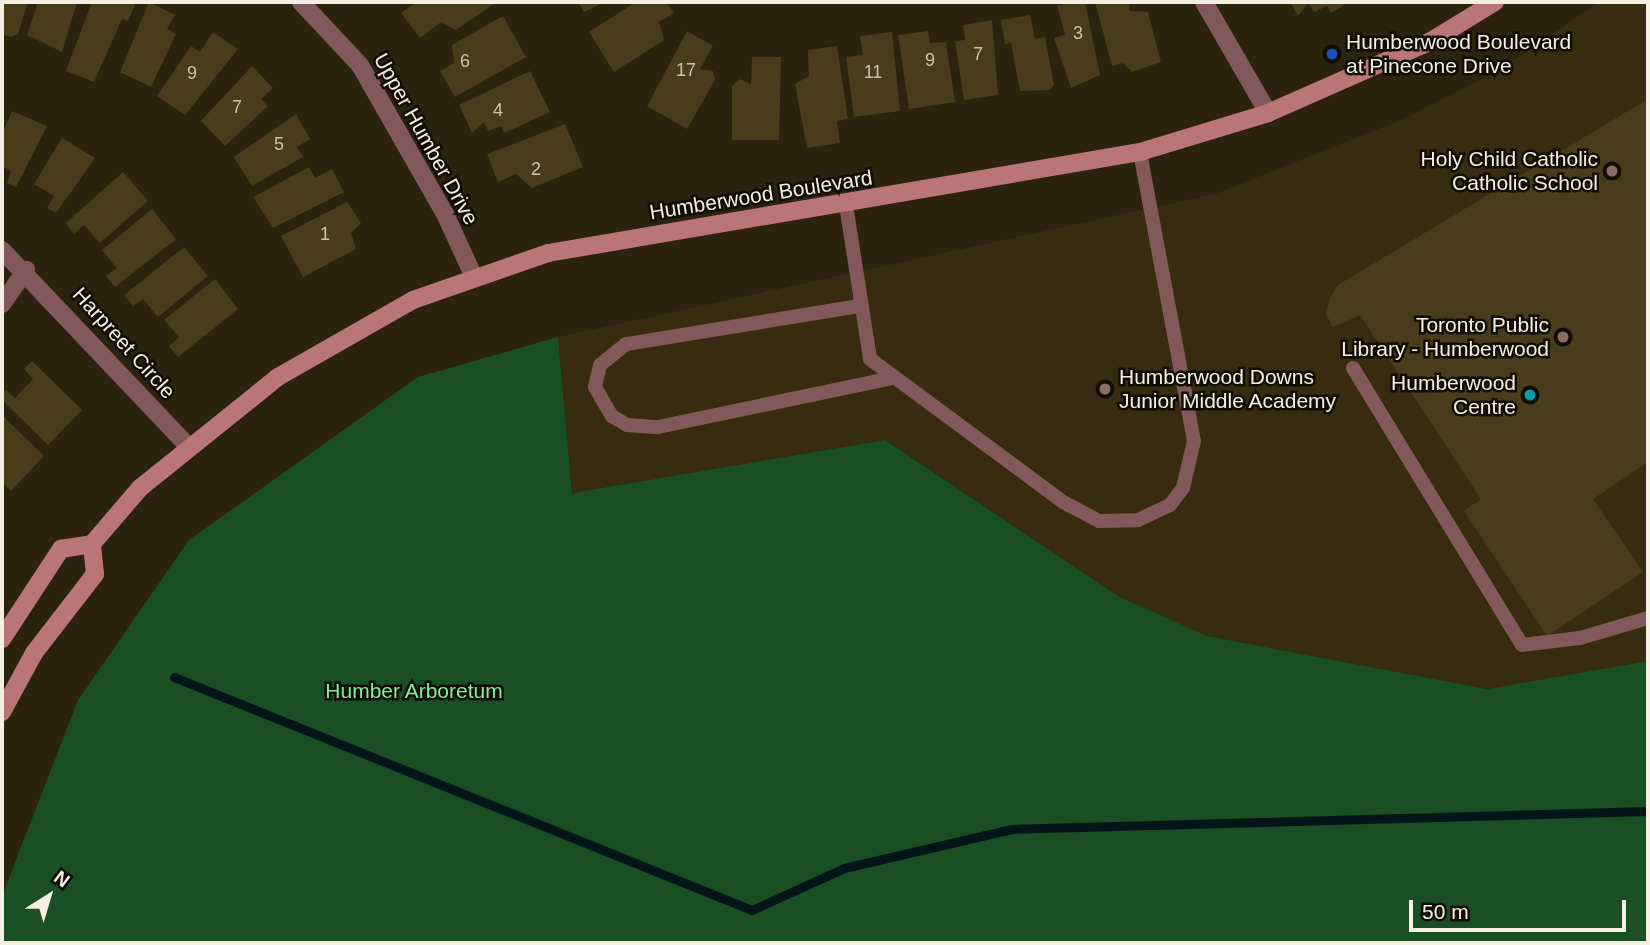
<!DOCTYPE html>
<style>
body{margin:0}
#map{position:relative;width:1650px;height:945px;overflow:hidden;background:#2b230e;font-family:Arial,sans-serif}
div>[style]{position:absolute}
.built>*{inset:0;background:#372c0f}
.green>*{inset:0;background:#194f23}
.stream>*{height:9px;margin:-4.5px;padding:0 4.5px;transform-origin:4.5px;border-radius:4.5px;background:#04151a}
.building>*{inset:0;background:#483c1c}
.lane>*{height:14px;margin:-7px;padding:0 7px;transform-origin:7px;border-radius:7px;background:#83585a}
.street>*{height:18px;margin:-9px;padding:0 9px;transform-origin:9px;border-radius:9px;background:#83585a}
.secondary>*{height:18px;margin:-9px;padding:0 9px;transform-origin:9px;border-radius:9px;background:#b97577}
.dots>*{width:19px;height:19px;translate:-50% -50%;box-sizing:border-box;border:4px solid #110d05;border-radius:50%}
span{translate:-50% -50%;white-space:nowrap;text-align:center;line-height:1.15;-webkit-text-stroke:5px #110d05;paint-order:stroke}
.number-label{font-size:18px;color:#c9c2b0}
.number-label span{-webkit-text-stroke-width:0}
.poi-label{font-size:21px;color:#f4efe2}
.left{translate:0 -50%;text-align:left}
.right{translate:-100% -50%;text-align:right}
.street-label{font-size:21px;color:#f4efe2}
.park-label{font-size:21px;color:#86ee94}
.frame{position:absolute;inset:0;border:4px solid #f4efe2;pointer-events:none}
.north{position:absolute;left:14px;top:861px;width:70px;height:70px;-webkit-text-stroke:5px #110d05;paint-order:stroke;rotate:37deg;font-size:19px;font-weight:700;line-height:28px;text-align:center;color:#f4efe2}
.north::after{content:'';display:block;margin:auto;width:24px;height:32px;background:#f4efe2;clip-path:polygon(50% 0,100% 100%,50% 72%,0 100%)}
.scale{position:absolute;left:1409px;top:900px;width:217px;height:32px;box-sizing:border-box;border:4px solid #f4efe2;border-top:0;padding-left:9px;font-size:21px;line-height:24px;white-space:nowrap;color:#f4efe2;-webkit-text-stroke:5px #110d05;paint-order:stroke}
</style>
<div id="map">
<div class="built">
<i style="clip-path:polygon(1599px 2px,1648px 2px,1648px 661px,1487px 689px,1207px 636px,1118px 596px,885px 440px,572px 493px,558px 337px,1215px 194px,1406px 118px,1504px 67px)"></i>
</div>
<div class="green">
<i style="clip-path:polygon(558px 337px,572px 493px,885px 440px,1118px 596px,1207px 636px,1487px 689px,1648px 661px,1648px 943px,2px 943px,2px 896px,78px 700px,189px 540px,418px 377px)"></i>
</div>
<div class="stream">
<i style="left:174px;top:677px;width:623px;rotate:21.96deg"></i>
<i style="left:752px;top:910px;width:101px;rotate:-24.5deg"></i>
<i style="left:844px;top:868px;width:171px;rotate:-13.1deg"></i>
<i style="left:1011px;top:829px;width:637px;rotate:-1.62deg"></i>
</div>
<div class="building">
<i style="clip-path:polygon(2px 2px,28px 2px,18px 34px,11px 37px,2px 34px)"></i>
<i style="clip-path:polygon(38px 2px,77px 2px,62px 52px,27px 35px)"></i>
<i style="clip-path:polygon(92px 2px,136px 2px,128px 21px,122px 19px,94px 82px,66px 71px)"></i>
<i style="clip-path:polygon(149px 2px,175px 15px,167px 29px,176px 34px,151px 87px,120px 72px)"></i>
<i style="clip-path:polygon(417px 2px,497px 2px,456px 30px,441px 22px,420px 38px,401px 13px)"></i>
<i style="clip-path:polygon(578px 2px,604px 2px,584px 12px)"></i>
<i style="clip-path:polygon(636px 2px,666px 2px,674px 13px,659px 22px,664px 40px,614px 72px,589px 32px)"></i>
<i style="clip-path:polygon(1085px 2px,1100px 75px,1071px 88px,1054px 38px,1065px 35px,1057px 5px)"></i>
<i style="clip-path:polygon(1095px 2px,1128px 2px,1130px 11px,1148px 12px,1161px 62px,1132px 72px,1123px 63px,1112px 66px)"></i>
<i style="clip-path:polygon(1290px 2px,1349px 2px,1331px 13px,1327px 6px,1314px 12px,1308px 3px,1298px 16px)"></i>
<i style="clip-path:polygon(1030px 15px,1035px 39px,1045px 37px,1054px 85px,1050px 90px,1020px 91px,1011px 43px,1005px 44px,1001px 20px)"></i>
<i style="clip-path:polygon(503px 16px,526px 57px,455px 97px,440px 71px,454px 63px,452px 45px)"></i>
<i style="clip-path:polygon(992px 20px,998px 95px,964px 100px,955px 41px,965px 40px,963px 25px)"></i>
<i style="clip-path:polygon(687px 31px,713px 46px,700px 69px,713px 71px,715px 80px,687px 129px,647px 106px)"></i>
<i style="clip-path:polygon(928px 31px,930px 43px,946px 42px,955px 102px,909px 109px,898px 35px)"></i>
<i style="clip-path:polygon(213px 32px,238px 49px,185px 115px,157px 96px,191px 46px,200px 52px)"></i>
<i style="clip-path:polygon(892px 32px,900px 111px,854px 117px,846px 57px,863px 55px,860px 36px)"></i>
<i style="clip-path:polygon(837px 46px,848px 119px,837px 121px,840px 143px,807px 148px,795px 84px,809px 76px,808px 50px)"></i>
<i style="clip-path:polygon(752px 57px,781px 57px,779px 140px,732px 140px,732px 86px,740px 79px,751px 84px)"></i>
<i style="clip-path:polygon(252px 66px,273px 88px,261px 99px,268px 106px,225px 146px,201px 121px)"></i>
<i style="clip-path:polygon(530px 71px,550px 112px,504px 133px,501px 126px,488px 131px,484px 122px,472px 133px,459px 105px)"></i>
<i style="clip-path:polygon(1648px 99px,1648px 462px,1593px 499px,1643px 572px,1547px 636px,1464px 511px,1481px 499px,1360px 315px,1333px 327px,1326px 314px,1329px 300px,1338px 285px)"></i>
<i style="clip-path:polygon(12px 111px,47px 126px,16px 187px,7px 183px,11px 171px,2px 166px,2px 134px)"></i>
<i style="clip-path:polygon(296px 114px,310px 139px,297px 147px,303px 157px,252px 186px,234px 157px)"></i>
<i style="clip-path:polygon(565px 124px,583px 167px,532px 188px,516px 174px,498px 182px,487px 154px)"></i>
<i style="clip-path:polygon(62px 138px,95px 158px,56px 213px,47px 208px,54px 196px,34px 184px)"></i>
<i style="clip-path:polygon(309px 167px,315px 178px,332px 169px,344px 192px,273px 228px,253px 197px)"></i>
<i style="clip-path:polygon(123px 172px,148px 201px,100px 243px,84px 225px,74px 234px,66px 223px)"></i>
<i style="clip-path:polygon(347px 202px,361px 223px,351px 233px,356px 249px,303px 277px,281px 236px)"></i>
<i style="clip-path:polygon(152px 209px,176px 239px,115px 287px,106px 276px,117px 268px,102px 250px)"></i>
<i style="clip-path:polygon(184px 247px,208px 276px,158px 317px,143px 299px,133px 306px,124px 295px)"></i>
<i style="clip-path:polygon(215px 279px,238px 309px,178px 357px,169px 346px,179px 337px,164px 320px)"></i>
<i style="clip-path:polygon(32px 361px,82px 410px,48px 445px,2px 400px,5px 389px,15px 398px,33px 379px,24px 369px)"></i>
<i style="clip-path:polygon(2px 415px,44px 456px,11px 491px,2px 482px)"></i>
</div>
<div class="lane">
<i style="left:846px;top:205px;width:156px;rotate:81.1deg"></i>
<i style="left:870px;top:359px;width:240px;rotate:36.5deg"></i>
<i style="left:1063px;top:502px;width:41px;rotate:27.8deg"></i>
<i style="left:1099px;top:521px;width:39px;rotate:-1deg"></i>
<i style="left:1138px;top:520px;width:35px;rotate:-25deg"></i>
<i style="left:1170px;top:505px;width:21px;rotate:-53deg"></i>
<i style="left:1183px;top:488px;width:48px;rotate:-76.8deg"></i>
<i style="left:1194px;top:441px;width:294px;rotate:-100.6deg"></i>
<i style="left:859px;top:306px;width:236px;rotate:170.7deg"></i>
<i style="left:626px;top:344px;width:33px;rotate:141deg"></i>
<i style="left:600px;top:365px;width:23px;rotate:103deg"></i>
<i style="left:595px;top:387px;width:34px;rotate:60deg"></i>
<i style="left:612px;top:416px;width:17px;rotate:31deg"></i>
<i style="left:627px;top:425px;width:31px;rotate:4deg"></i>
<i style="left:658px;top:427px;width:239px;rotate:-11.8deg"></i>
<i style="left:1353px;top:368px;width:324px;rotate:58.6deg"></i>
<i style="left:1522px;top:645px;width:58px;rotate:-6.9deg"></i>
<i style="left:1580px;top:638px;width:71px;rotate:-16.4deg"></i>
</div>
<div class="street">
<i style="left:301px;top:2px;width:86px;rotate:46.9deg"></i>
<i style="left:360px;top:65px;width:174px;rotate:60.3deg"></i>
<i style="left:446px;top:216px;width:65px;rotate:65.4deg"></i>
<i style="left:1204px;top:2px;width:128px;rotate:60deg"></i>
<i style="left:2px;top:250px;width:270px;rotate:46.5deg"></i>
<i style="left:2px;top:304px;width:42px;rotate:-54.8deg"></i>
</div>
<div class="secondary">
<i style="left:2px;top:639px;width:108px;rotate:-56.8deg"></i>
<i style="left:61px;top:549px;width:31px;rotate:-9deg"></i>
<i style="left:92px;top:544px;width:74px;rotate:-49.4deg"></i>
<i style="left:140px;top:488px;width:177px;rotate:-38.8deg"></i>
<i style="left:278px;top:377px;width:155px;rotate:-29.7deg"></i>
<i style="left:413px;top:300px;width:143px;rotate:-19.2deg"></i>
<i style="left:548px;top:253px;width:601px;rotate:-9.68deg"></i>
<i style="left:1140px;top:152px;width:134px;rotate:-16.9deg"></i>
<i style="left:1268px;top:113px;width:178px;rotate:-23.8deg"></i>
<i style="left:1431px;top:41px;width:75px;rotate:-31.4deg"></i>
<i style="left:2px;top:712px;width:67px;rotate:-61.5deg"></i>
<i style="left:34px;top:653px;width:100px;rotate:-52.3deg"></i>
<i style="left:95px;top:574px;width:30px;rotate:-96deg"></i>
</div>
<div class="dots">
<i style="left:1332px;top:54px;background:#1a4fb4"></i>
<i style="left:1612px;top:171px;background:#8d6e63"></i>
<i style="left:1563px;top:337px;background:#8d6e63"></i>
<i style="left:1105px;top:389px;background:#8d6e63"></i>
<i style="left:1530px;top:395px;background:#0f9aa8"></i>
</div>
<div class="number-label">
<span style="left:1078px;top:33px">3</span>
<span style="left:978px;top:54px">7</span>
<span style="left:930px;top:60px">9</span>
<span style="left:465px;top:61px">6</span>
<span style="left:686px;top:70px">17</span>
<span style="left:873px;top:72px">11</span>
<span style="left:192px;top:73px">9</span>
<span style="left:237px;top:107px">7</span>
<span style="left:498px;top:110px">4</span>
<span style="left:279px;top:144px">5</span>
<span style="left:536px;top:169px">2</span>
<span style="left:325px;top:234px">1</span>
</div>
<div class="poi-label">
<span class="left" style="left:1346px;top:54px">Humberwood Boulevard<br>at Pinecone Drive</span>
<span class="right" style="left:1598px;top:171px">Holy Child Catholic<br>Catholic School</span>
<span class="right" style="left:1549px;top:337px">Toronto Public<br>Library - Humberwood</span>
<span class="left" style="left:1119px;top:389px">Humberwood Downs<br>Junior Middle Academy</span>
<span class="right" style="left:1516px;top:395px">Humberwood<br>Centre</span>
</div>
<div class="street-label">
<span style="left:426px;top:139px;rotate:61deg">Upper Humber Drive</span>
<span style="left:761px;top:195px;rotate:-9deg">Humberwood Boulevard</span>
<span style="left:124px;top:343px;rotate:48deg">Harpreet Circle</span>
</div>
<div class="park-label">
<span style="left:414px;top:691px">Humber Arboretum</span>
</div>
<div class="frame"></div>
<div class="north">N</div>
<div class="scale">50 m</div>
</div>
